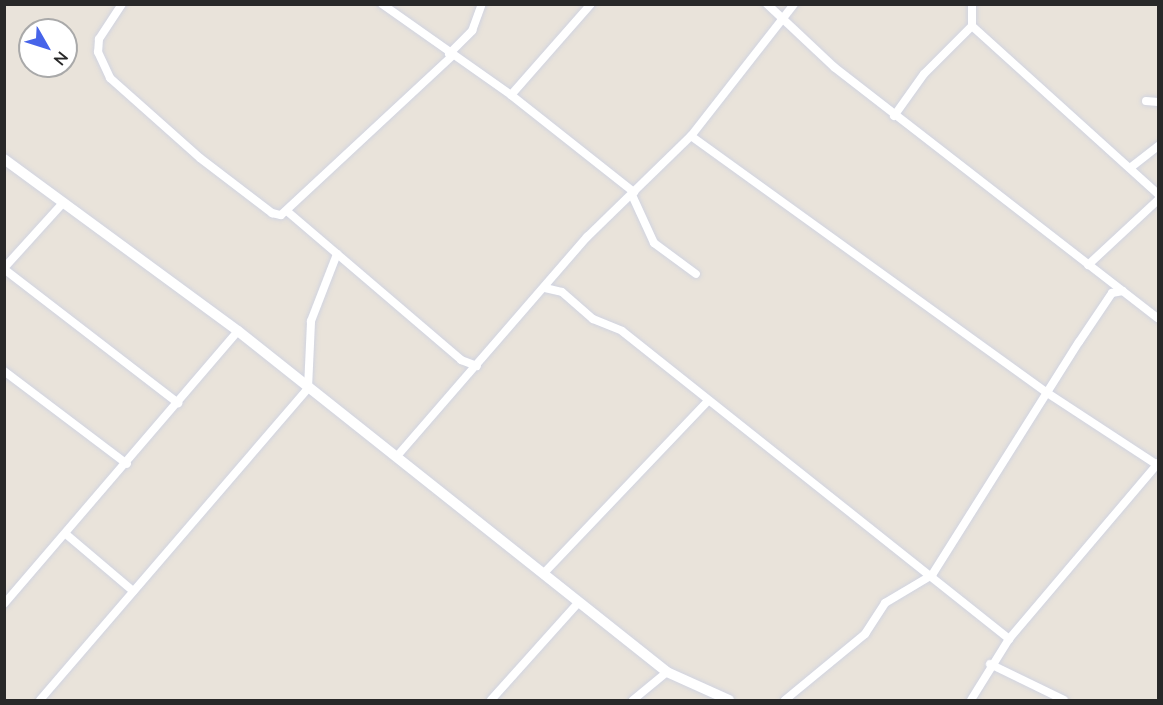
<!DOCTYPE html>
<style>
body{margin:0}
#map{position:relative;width:1163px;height:705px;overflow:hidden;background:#e9e3da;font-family:"Nunito Sans",sans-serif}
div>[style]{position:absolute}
.roads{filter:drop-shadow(0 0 2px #d0d3e0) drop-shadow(0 0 2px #d0d3e0)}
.minor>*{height:8px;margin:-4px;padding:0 4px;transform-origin:4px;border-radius:4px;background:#fff}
.tertiary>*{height:10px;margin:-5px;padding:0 5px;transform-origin:5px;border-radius:5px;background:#fff}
span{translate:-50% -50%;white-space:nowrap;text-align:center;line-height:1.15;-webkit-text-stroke:6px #fff;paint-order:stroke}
.frame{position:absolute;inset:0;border:6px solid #282828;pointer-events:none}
.north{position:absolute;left:18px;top:18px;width:60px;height:60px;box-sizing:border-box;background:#fff;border:2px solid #a9a9a9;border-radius:50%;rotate:129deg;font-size:16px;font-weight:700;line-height:24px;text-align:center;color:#282828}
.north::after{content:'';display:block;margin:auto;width:21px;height:27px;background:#4764e9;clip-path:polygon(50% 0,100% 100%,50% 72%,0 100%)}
</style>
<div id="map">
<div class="roads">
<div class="minor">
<i style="left:122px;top:4px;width:42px;rotate:123.3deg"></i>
<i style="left:99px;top:39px;width:13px;rotate:94deg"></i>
<i style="left:98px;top:52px;width:29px;rotate:65deg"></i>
<i style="left:110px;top:78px;width:120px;rotate:41.6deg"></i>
<i style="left:200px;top:158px;width:91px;rotate:37.4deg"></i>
<i style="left:272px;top:213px;width:9px;rotate:13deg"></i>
<i style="left:281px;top:215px;width:233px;rotate:-42.9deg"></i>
<i style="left:382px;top:4px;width:158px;rotate:35.2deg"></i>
<i style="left:511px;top:95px;width:157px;rotate:38.3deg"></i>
<i style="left:767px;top:4px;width:92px;rotate:43.2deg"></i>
<i style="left:834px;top:67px;width:410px;rotate:37.8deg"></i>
<i style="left:972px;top:26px;width:251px;rotate:42.1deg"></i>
<i style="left:449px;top:54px;width:33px;rotate:-45deg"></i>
<i style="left:472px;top:31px;width:29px;rotate:-70deg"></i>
<i style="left:511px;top:95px;width:121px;rotate:-48.7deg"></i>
<i style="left:1146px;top:101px;width:12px;rotate:5deg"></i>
<i style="left:894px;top:116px;width:52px;rotate:-54.5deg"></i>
<i style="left:924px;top:74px;width:68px;rotate:-45deg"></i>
<i style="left:972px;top:26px;width:22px;rotate:-90deg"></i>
<i style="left:691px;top:136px;width:438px;rotate:35.8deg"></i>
<i style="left:1046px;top:392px;width:133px;rotate:33.3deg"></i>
<i style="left:1130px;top:168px;width:36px;rotate:-38deg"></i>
<i style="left:632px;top:195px;width:53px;rotate:65.4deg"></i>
<i style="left:654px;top:243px;width:52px;rotate:36.4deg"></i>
<i style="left:288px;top:212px;width:228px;rotate:40.5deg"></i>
<i style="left:461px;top:360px;width:17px;rotate:21deg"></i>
<i style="left:1088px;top:265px;width:96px;rotate:-42.9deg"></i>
<i style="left:4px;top:268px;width:88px;rotate:-47.8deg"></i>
<i style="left:4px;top:269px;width:220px;rotate:37.6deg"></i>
<i style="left:545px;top:288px;width:17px;rotate:13deg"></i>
<i style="left:562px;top:292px;width:41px;rotate:41.1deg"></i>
<i style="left:593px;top:319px;width:31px;rotate:22deg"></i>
<i style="left:622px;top:331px;width:495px;rotate:38.5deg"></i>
<i style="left:4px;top:371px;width:154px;rotate:37.1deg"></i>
<i style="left:398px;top:455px;width:289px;rotate:-49.1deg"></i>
<i style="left:587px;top:237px;width:145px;rotate:-44.2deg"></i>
<i style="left:691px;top:136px;width:167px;rotate:-52deg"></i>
<i style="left:67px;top:535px;width:87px;rotate:40.3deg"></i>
<i style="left:544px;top:573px;width:238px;rotate:-46.4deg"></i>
<i style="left:4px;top:604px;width:360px;rotate:-49.4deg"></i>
<i style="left:990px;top:664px;width:82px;rotate:25.9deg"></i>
<i style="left:40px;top:700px;width:411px;rotate:-49.3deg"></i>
<i style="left:308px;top:388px;width:67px;rotate:-87.4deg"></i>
<i style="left:311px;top:321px;width:72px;rotate:-68.8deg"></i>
<i style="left:491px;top:700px;width:132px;rotate:-48.1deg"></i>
<i style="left:633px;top:700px;width:44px;rotate:-39.5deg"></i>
<i style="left:785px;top:700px;width:104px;rotate:-39.5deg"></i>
<i style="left:865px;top:634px;width:37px;rotate:-57deg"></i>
<i style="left:885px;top:603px;width:55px;rotate:-30.8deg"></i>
<i style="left:932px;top:575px;width:275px;rotate:-57.8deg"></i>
<i style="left:1079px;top:342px;width:59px;rotate:-56deg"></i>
<i style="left:1112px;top:293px;width:11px;rotate:-10deg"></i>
<i style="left:971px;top:700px;width:72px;rotate:-58.1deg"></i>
<i style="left:1009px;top:639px;width:231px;rotate:-49.7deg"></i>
</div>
<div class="tertiary">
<i style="left:4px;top:159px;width:290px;rotate:36.3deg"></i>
<i style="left:238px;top:331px;width:548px;rotate:38.48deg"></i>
<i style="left:667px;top:672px;width:68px;rotate:24.3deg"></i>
</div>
</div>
<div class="frame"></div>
<div class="north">N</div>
</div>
